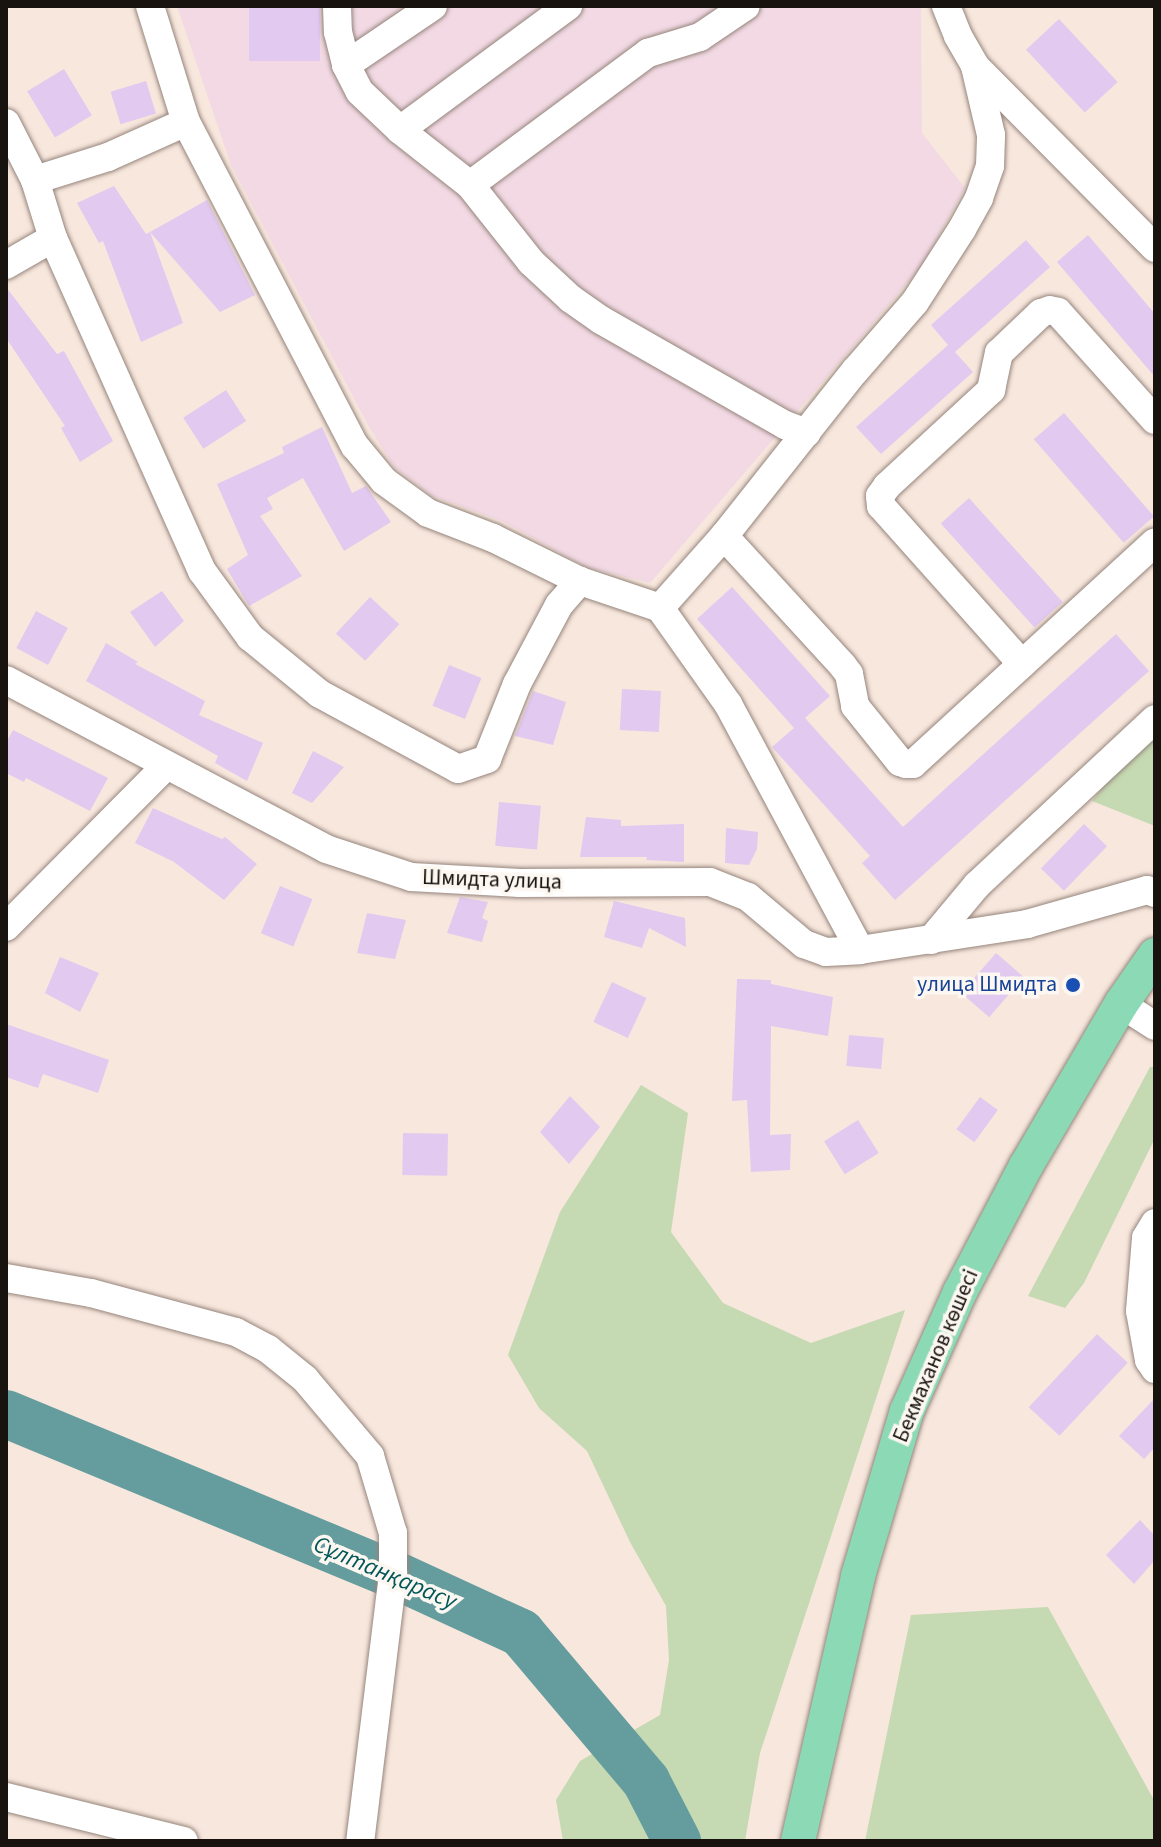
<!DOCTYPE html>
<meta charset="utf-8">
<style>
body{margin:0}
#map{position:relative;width:1161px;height:1847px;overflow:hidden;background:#f8e7dd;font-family:"Source Sans 3",sans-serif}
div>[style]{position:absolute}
.industrial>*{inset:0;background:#f2d9e4}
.green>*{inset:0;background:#c5d9b2}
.river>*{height:48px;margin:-24px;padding:0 24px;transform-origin:24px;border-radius:24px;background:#659d9e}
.building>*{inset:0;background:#e1c9f0;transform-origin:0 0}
.roads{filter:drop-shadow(0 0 2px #95857c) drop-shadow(0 0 2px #95857c)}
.minor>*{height:28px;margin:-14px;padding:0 14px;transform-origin:14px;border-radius:14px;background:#fff}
.major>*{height:34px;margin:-17px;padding:0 17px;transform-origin:17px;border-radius:17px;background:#8cd9b5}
.dots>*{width:22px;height:22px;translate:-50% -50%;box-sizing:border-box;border:4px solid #fdf7f2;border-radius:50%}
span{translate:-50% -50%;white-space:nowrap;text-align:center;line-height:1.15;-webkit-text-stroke:7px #fdf7f2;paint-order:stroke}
.street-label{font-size:22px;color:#191310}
.transit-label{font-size:22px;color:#164399}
.right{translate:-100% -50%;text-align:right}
.water-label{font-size:24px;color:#005758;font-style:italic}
.frame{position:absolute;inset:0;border:8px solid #191310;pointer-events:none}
</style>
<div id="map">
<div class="industrial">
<i style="clip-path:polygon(177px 6px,921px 6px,922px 133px,965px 188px,922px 266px,650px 583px,588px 568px,502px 521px,432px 496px,394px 467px,369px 427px,231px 165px)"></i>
</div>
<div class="green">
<i style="clip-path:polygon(1155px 730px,1155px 826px,1092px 801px,1131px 752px)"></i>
<i style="clip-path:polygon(1150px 1067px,1155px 1067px,1155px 1138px,1084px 1283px,1065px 1308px,1028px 1296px)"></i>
<i style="clip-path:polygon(641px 1085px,688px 1113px,671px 1232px,723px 1303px,811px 1343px,905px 1310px,760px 1753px,745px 1841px,563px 1841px,556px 1800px,580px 1761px,660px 1715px,669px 1660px,666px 1606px,630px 1542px,587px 1451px,539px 1408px,508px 1355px,560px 1212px)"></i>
<i style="clip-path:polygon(1048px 1607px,1155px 1802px,1155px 1841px,865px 1841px,911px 1615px)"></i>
</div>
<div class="river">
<i style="left:6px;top:1414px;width:419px;rotate:22.5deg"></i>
<i style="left:393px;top:1574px;width:141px;rotate:24.7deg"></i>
<i style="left:521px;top:1633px;width:194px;rotate:49.8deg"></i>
<i style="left:646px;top:1781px;width:68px;rotate:62.7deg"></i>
</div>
<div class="building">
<i style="left:249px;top:6px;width:71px;height:55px"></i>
<i style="left:1059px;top:19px;width:86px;height:45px;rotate:47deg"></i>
<i style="left:64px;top:69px;width:54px;height:43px;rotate:59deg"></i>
<i style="left:146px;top:81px;width:34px;height:37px;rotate:73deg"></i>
<i style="clip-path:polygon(114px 186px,146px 234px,150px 232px,183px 323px,141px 342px,103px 241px,99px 243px,77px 203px)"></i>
<i style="clip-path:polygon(207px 200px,255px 295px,220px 312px,150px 232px)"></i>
<i style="clip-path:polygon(1088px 235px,1155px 314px,1155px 377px,1057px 262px)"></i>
<i style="clip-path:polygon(1026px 240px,1050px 267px,955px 352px,973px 372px,881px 454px,856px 427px,948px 345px,931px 325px)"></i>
<i style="clip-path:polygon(6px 287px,57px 354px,64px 351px,113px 441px,80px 462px,61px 428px,65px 426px,6px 338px)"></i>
<i style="left:226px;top:390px;width:37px;height:51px;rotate:57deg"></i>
<i style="left:1064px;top:413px;width:137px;height:40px;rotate:49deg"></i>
<i style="clip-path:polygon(322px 427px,352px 493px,366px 486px,391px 522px,344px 551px,303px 478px,267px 498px,273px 509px,260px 516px,302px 576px,249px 606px,227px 569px,248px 555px,217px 484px,284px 453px,282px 447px)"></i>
<i style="left:969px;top:498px;width:140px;height:38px;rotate:48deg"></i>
<i style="clip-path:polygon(732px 587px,830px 696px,805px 718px,903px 827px,1116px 634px,1149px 671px,895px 900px,862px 863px,870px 856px,772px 747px,794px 728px,697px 619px)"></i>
<i style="clip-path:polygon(162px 591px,184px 621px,155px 647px,130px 612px)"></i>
<i style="left:370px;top:597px;width:40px;height:50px;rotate:43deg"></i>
<i style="left:36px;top:611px;width:36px;height:42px;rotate:28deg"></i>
<i style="clip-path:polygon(106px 643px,138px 662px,135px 664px,205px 701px,199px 715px,263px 743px,247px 781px,215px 763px,218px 756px,86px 681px)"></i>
<i style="left:449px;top:665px;width:35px;height:44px;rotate:22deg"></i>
<i style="left:622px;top:689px;width:39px;height:41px;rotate:3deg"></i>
<i style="clip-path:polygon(533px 691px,566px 702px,553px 745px,515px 736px)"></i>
<i style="clip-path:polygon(13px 730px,108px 778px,90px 811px,26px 778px,24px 782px,6px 773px,6px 743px)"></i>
<i style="clip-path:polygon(313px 751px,344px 767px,312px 803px,292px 793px)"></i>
<i style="left:499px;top:802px;width:42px;height:44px;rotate:5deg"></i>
<i style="clip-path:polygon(153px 808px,222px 839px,225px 837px,257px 864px,224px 900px,174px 862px,135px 843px)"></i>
<i style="clip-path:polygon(586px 817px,621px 820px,621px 826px,684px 824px,684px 862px,646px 860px,647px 857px,580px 857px)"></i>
<i style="left:1084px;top:824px;width:32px;height:62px;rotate:44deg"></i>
<i style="clip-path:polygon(726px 828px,758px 832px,757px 849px,749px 865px,725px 863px)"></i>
<i style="left:280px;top:886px;width:35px;height:51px;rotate:22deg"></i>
<i style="clip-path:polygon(460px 897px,488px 902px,482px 918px,488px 921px,482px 942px,447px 933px)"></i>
<i style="clip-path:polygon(614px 901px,685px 918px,686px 947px,649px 928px,642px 948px,604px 937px)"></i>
<i style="clip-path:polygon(367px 913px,406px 920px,395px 959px,357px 953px)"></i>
<i style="left:996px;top:953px;width:37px;height:53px;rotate:41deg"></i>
<i style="clip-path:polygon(60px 957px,99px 973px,80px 1012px,45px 993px)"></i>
<i style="clip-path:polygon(737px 979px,771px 980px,771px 984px,833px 997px,828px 1036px,771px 1026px,770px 1135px,791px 1134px,790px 1170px,751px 1172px,747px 1100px,732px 1101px)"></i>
<i style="left:612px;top:982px;width:38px;height:44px;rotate:25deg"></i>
<i style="clip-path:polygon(6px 1024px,109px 1060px,98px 1093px,43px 1074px,38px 1088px,6px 1077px)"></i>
<i style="left:849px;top:1035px;width:35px;height:31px;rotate:5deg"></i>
<i style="clip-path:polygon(570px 1096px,600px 1127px,569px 1164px,540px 1132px)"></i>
<i style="left:980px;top:1097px;width:22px;height:40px;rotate:36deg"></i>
<i style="left:858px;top:1120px;width:39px;height:40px;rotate:58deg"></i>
<i style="left:403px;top:1133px;width:45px;height:42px;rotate:1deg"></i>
<i style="left:1097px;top:1334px;width:42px;height:100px;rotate:43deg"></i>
<i style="clip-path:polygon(1155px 1398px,1155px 1447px,1144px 1459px,1119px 1436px)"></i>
<i style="clip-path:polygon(1140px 1520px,1155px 1536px,1155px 1560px,1134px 1584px,1106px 1555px)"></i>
</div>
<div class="roads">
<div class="minor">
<i style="left:150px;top:6px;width:121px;rotate:72.8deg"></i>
<i style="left:186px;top:122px;width:365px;rotate:62.5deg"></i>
<i style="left:355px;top:446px;width:45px;rotate:50.4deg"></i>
<i style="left:384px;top:481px;width:54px;rotate:36deg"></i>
<i style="left:428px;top:513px;width:70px;rotate:21deg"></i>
<i style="left:493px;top:538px;width:97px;rotate:26.3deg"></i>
<i style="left:580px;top:581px;width:84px;rotate:18.6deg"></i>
<i style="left:660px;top:608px;width:118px;rotate:54.7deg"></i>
<i style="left:728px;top:704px;width:279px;rotate:61.8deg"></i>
<i style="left:337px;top:6px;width:26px;rotate:88deg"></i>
<i style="left:338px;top:32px;width:34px;rotate:76deg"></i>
<i style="left:346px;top:65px;width:30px;rotate:63deg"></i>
<i style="left:360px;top:92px;width:55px;rotate:43.5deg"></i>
<i style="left:400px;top:130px;width:89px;rotate:38.2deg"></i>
<i style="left:470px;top:185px;width:98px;rotate:51.6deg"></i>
<i style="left:531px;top:262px;width:54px;rotate:42.8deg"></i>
<i style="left:571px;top:299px;width:37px;rotate:35deg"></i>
<i style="left:601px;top:320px;width:212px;rotate:29.7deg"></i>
<i style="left:785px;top:425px;width:23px;rotate:20deg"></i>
<i style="left:946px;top:6px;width:32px;rotate:68deg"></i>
<i style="left:958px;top:36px;width:34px;rotate:60deg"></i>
<i style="left:975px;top:66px;width:256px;rotate:45.3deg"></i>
<i style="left:346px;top:65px;width:105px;rotate:-34.1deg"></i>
<i style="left:6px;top:123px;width:64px;rotate:63deg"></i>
<i style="left:35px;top:180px;width:61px;rotate:72.8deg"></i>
<i style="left:53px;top:238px;width:365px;rotate:65.9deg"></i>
<i style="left:202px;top:571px;width:82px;rotate:54deg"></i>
<i style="left:250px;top:637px;width:90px;rotate:39.2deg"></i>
<i style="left:320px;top:694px;width:157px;rotate:28.5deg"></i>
<i style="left:458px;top:769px;width:31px;rotate:-19deg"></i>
<i style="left:487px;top:759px;width:81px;rotate:-68.2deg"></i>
<i style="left:517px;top:684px;width:89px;rotate:-62deg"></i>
<i style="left:559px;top:605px;width:32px;rotate:-49deg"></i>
<i style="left:400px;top:130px;width:209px;rotate:-36.4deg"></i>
<i style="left:35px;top:180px;width:77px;rotate:-17.5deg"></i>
<i style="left:108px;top:157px;width:85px;rotate:-24.2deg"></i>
<i style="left:470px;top:185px;width:222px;rotate:-36.6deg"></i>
<i style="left:648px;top:53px;width:54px;rotate:-17.1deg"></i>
<i style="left:700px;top:37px;width:55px;rotate:-34deg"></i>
<i style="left:6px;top:265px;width:54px;rotate:-29.9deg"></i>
<i style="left:724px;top:536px;width:176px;rotate:47.5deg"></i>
<i style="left:843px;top:666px;width:10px;rotate:53deg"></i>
<i style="left:849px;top:674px;width:33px;rotate:79deg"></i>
<i style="left:855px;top:706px;width:72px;rotate:51.2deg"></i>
<i style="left:900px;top:762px;width:6px;rotate:18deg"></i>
<i style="left:906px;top:764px;width:7px"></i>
<i style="left:913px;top:764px;width:328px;rotate:-42.5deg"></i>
<i style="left:660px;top:608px;width:96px;rotate:-48.4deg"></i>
<i style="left:724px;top:536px;width:211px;rotate:-51.6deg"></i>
<i style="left:855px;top:371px;width:91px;rotate:-49deg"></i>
<i style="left:915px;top:302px;width:87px;rotate:-57.2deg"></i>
<i style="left:962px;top:229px;width:35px;rotate:-61deg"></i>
<i style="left:979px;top:198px;width:34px;rotate:-71deg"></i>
<i style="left:990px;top:166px;width:31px;rotate:-88deg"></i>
<i style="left:991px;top:135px;width:71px;rotate:-103.1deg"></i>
<i style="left:1022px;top:664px;width:212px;rotate:-131.7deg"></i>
<i style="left:881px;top:506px;width:10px;rotate:-96deg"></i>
<i style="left:880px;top:496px;width:12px;rotate:-55deg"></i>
<i style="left:887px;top:486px;width:142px;rotate:-42.7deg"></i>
<i style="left:991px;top:390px;width:38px;rotate:-78deg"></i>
<i style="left:999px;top:353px;width:58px;rotate:-43.6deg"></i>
<i style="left:1041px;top:313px;width:9px;rotate:-18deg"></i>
<i style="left:1050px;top:310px;width:8px;rotate:14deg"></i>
<i style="left:1058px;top:312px;width:145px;rotate:48.1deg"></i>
<i style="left:6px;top:680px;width:362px;rotate:27.8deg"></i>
<i style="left:326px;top:849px;width:89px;rotate:18.2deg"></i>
<i style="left:411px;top:877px;width:109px;rotate:3.2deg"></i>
<i style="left:520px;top:883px;width:190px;rotate:-0.3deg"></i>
<i style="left:710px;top:882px;width:41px;rotate:21.5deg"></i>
<i style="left:748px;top:897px;width:73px;rotate:40deg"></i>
<i style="left:804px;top:944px;width:23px;rotate:20deg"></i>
<i style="left:826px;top:952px;width:34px;rotate:-3deg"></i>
<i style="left:860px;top:950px;width:169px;rotate:-8.8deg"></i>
<i style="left:1027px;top:924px;width:125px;rotate:-15.8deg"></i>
<i style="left:1147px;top:890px;width:9px;rotate:21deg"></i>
<i style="left:6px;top:927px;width:227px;rotate:-45.2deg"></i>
<i style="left:931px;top:940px;width:72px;rotate:-50.1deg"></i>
<i style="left:977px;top:885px;width:243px;rotate:-43deg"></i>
<i style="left:1121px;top:1004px;width:40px;rotate:32.9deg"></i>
<i style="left:1155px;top:1223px;width:17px;rotate:121deg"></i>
<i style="left:1146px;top:1238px;width:73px;rotate:94.7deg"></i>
<i style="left:1140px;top:1311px;width:50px;rotate:79.6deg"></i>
<i style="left:1149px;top:1360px;width:11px;rotate:56deg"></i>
<i style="left:6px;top:1278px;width:86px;rotate:10deg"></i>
<i style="left:91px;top:1293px;width:150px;rotate:15.1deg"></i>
<i style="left:236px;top:1332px;width:36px;rotate:28deg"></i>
<i style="left:268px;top:1349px;width:48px;rotate:39deg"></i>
<i style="left:305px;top:1379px;width:101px;rotate:49.8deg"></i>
<i style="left:370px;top:1456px;width:80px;rotate:73.4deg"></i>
<i style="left:393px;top:1533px;width:41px;rotate:90deg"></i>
<i style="left:393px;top:1574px;width:269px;rotate:97deg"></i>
<i style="left:6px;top:1797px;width:183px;rotate:13.9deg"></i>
</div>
<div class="major">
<i style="left:798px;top:1841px;width:272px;rotate:-77.2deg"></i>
<i style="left:858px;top:1576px;width:172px;rotate:-73.5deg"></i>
<i style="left:907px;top:1411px;width:130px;rotate:-66deg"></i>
<i style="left:960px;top:1292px;width:142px;rotate:-62.4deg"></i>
<i style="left:1026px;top:1166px;width:188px;rotate:-59.6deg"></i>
<i style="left:1121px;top:1004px;width:60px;rotate:-55.2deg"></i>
</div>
</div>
<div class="dots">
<i style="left:1073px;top:985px;background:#1a4fb4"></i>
</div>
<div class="street-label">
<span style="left:492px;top:880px;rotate:2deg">Шмидта улица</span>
<span style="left:936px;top:1356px;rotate:-67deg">Бекмаханов көшесі</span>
</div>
<div class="transit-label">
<span class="right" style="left:1057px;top:985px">улица Шмидта</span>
</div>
<div class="water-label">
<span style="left:385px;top:1573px;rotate:23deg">Сұлтанқарасу</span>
</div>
<div class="frame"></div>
</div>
